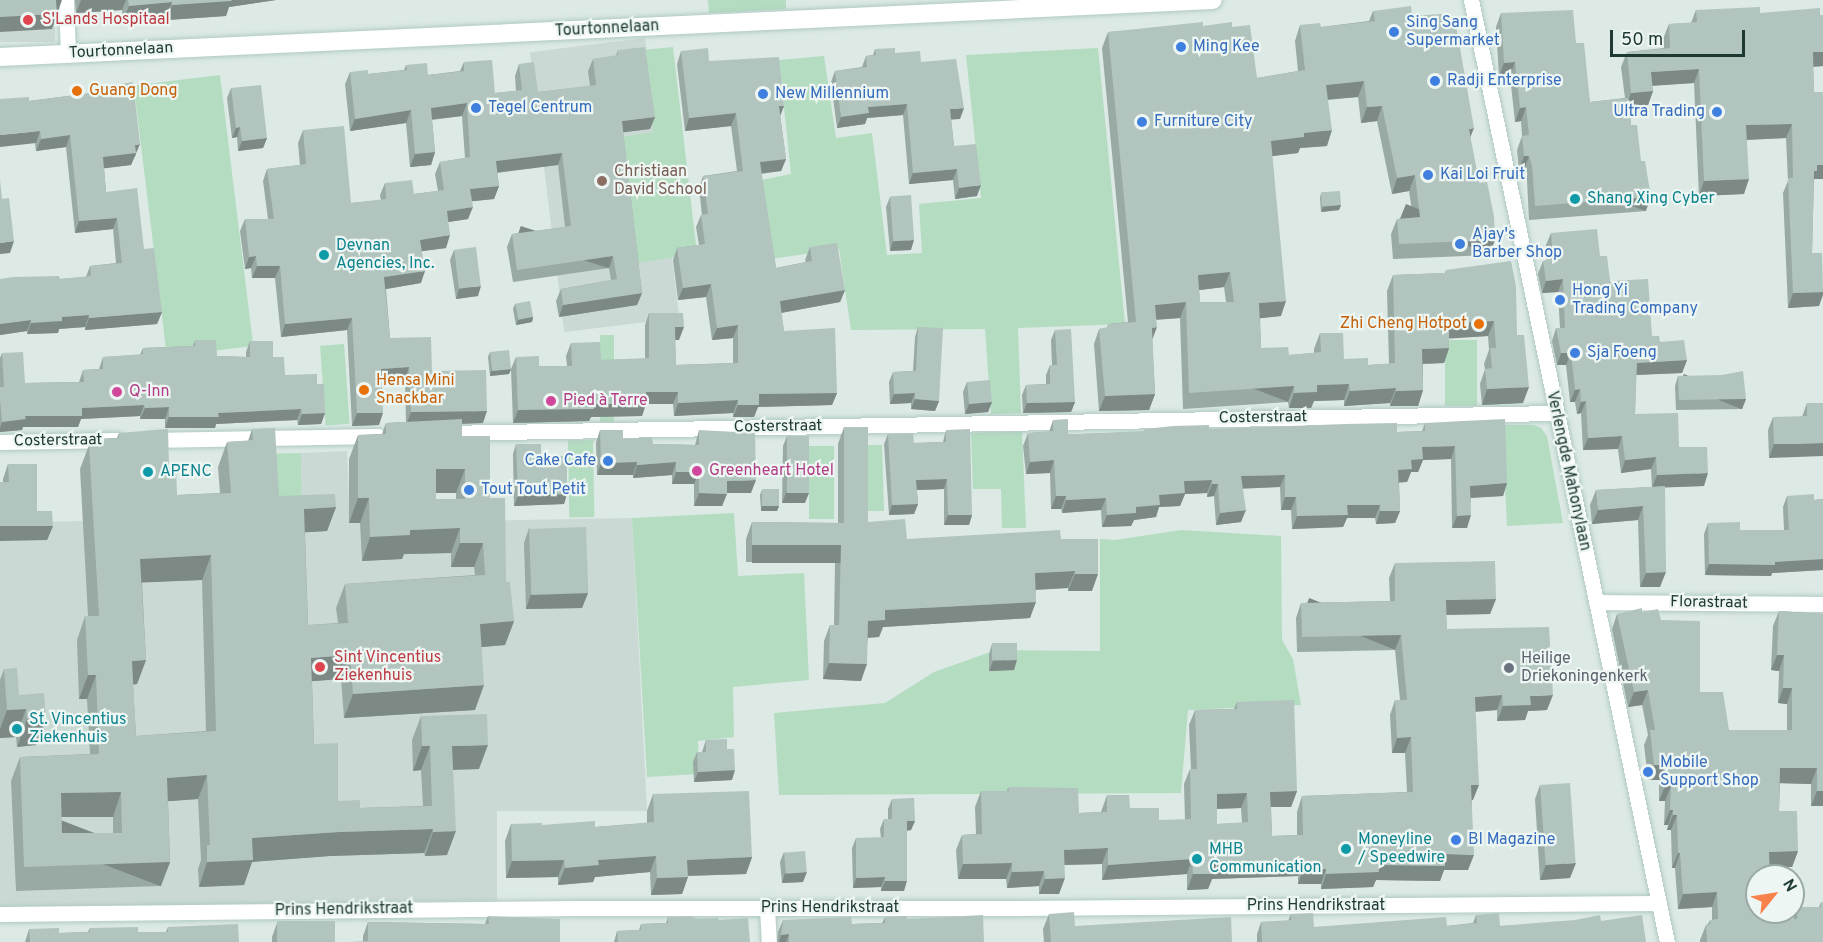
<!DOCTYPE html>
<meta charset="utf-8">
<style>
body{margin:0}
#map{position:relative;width:1823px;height:942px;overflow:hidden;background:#dce9e5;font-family:Overpass,sans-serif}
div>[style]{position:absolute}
.built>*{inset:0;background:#cbd9d4;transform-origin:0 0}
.green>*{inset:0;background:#b4dcc1;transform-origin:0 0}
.roads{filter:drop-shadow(0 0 2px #afcac2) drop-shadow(0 0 2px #afcac2)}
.street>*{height:15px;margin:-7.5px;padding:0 7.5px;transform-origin:7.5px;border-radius:7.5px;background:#fff}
.secondary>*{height:18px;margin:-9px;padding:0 9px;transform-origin:9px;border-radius:9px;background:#fff}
.wall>*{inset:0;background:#99a9a3}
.shaded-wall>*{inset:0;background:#7d8985;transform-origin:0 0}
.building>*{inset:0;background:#b2c4be;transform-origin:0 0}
.dots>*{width:16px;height:16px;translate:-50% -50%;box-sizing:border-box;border:3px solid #edf6f2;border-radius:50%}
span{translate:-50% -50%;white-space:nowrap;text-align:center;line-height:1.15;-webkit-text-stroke:4.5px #edf6f2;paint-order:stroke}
.health-label{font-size:16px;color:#be3a42}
.left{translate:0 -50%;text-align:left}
.shop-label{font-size:16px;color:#366cbe}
.right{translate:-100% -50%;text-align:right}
.street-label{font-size:16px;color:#1e3934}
.food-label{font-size:16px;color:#c56008}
.education-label{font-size:16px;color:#785e54}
.culture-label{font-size:16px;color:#0d838f}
.hotel-label{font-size:16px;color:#b23c85}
.worship-label{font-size:16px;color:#5b616d}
.north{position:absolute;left:1745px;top:864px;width:60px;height:60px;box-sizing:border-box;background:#edf6f2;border:2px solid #9aaaa6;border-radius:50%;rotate:60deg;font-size:16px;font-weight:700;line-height:24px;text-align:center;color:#1e3934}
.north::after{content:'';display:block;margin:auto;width:21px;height:27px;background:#f8824c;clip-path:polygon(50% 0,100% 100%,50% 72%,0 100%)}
.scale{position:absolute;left:1610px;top:30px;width:135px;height:27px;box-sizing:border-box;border:3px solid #1e3934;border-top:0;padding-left:8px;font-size:18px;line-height:21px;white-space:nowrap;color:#1e3934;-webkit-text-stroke:4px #edf6f2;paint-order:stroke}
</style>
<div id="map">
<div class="built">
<i style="left:0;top:0;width:55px;height:42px"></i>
<i style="left:645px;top:38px;width:282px;height:116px;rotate:83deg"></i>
<i style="clip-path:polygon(347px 451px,350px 523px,632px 518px,647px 811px,497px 811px,497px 900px,0 908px,0 523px,302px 516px,301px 453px)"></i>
</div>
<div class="green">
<i style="clip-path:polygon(708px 0,786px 0,786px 9px,709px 13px)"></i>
<i style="clip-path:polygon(673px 47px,697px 254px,636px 263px,623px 137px,653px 132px,643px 50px)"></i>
<i style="clip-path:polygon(1098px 48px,1125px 324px,1018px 328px,1021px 413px,991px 414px,985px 329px,851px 330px,839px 249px,771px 259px,761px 180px,791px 174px,779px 60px,824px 56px,836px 138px,872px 133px,887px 255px,922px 253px,919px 204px,981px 198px,966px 55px)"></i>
<i style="left:220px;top:75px;width:273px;height:87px;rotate:83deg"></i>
<i style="left:600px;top:335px;width:14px;height:87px"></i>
<i style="left:1445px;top:340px;width:32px;height:66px"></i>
<i style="left:344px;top:344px;width:80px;height:24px;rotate:86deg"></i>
<i style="clip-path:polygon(1502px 425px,1534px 425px,1541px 428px,1547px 436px,1563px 523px,1507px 526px)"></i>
<i style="clip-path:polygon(1022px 431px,1026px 528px,1002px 528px,1001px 489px,973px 489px,971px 433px)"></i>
<i style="left:593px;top:440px;width:77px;height:25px;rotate:89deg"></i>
<i style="clip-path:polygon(864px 445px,882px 445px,884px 511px,863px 511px)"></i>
<i style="left:809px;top:446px;width:25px;height:73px"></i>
<i style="left:301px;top:453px;width:63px;height:25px;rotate:89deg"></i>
<i style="clip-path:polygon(734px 513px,738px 576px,804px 573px,809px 680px,733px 687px,734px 737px,698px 741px,699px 774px,647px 777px,632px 518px)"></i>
<i style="clip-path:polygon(1181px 530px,1281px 536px,1282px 640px,1293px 659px,1301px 705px,1188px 710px,1181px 793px,779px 795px,774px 713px,885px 703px,934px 672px,996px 650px,1100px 651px,1100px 539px,1115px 540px)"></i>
</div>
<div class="roads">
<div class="street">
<i style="left:66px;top:0;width:54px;rotate:87.9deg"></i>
<i style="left:1471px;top:0;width:962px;rotate:78.25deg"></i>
<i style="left:444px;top:433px;width:1111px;rotate:-1.03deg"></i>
<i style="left:150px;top:440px;width:228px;rotate:-1deg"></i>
<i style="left:0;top:442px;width:117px;rotate:-1deg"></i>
<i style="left:1596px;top:602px;width:227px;rotate:0.5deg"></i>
<i style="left:767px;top:907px;width:35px;rotate:87deg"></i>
<i style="left:0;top:914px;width:578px;rotate:-0.59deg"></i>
<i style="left:578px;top:908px;width:436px"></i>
<i style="left:1014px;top:908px;width:645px;rotate:-0.44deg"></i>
</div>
<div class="secondary">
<i style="left:0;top:57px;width:1214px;rotate:-2.69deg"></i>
</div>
</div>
<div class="wall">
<i style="clip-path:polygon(75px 0,276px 0,229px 7px,226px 16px,167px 20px,166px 17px,123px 21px,122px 10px,76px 13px)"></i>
<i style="clip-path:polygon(1696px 10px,1760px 13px,1823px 66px,1813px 67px,1814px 92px,1823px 92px,1823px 179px,1814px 179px,1812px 253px,1819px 306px,1788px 308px,1783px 193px,1788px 181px,1786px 138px,1747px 140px,1744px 194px,1699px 196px,1694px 83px,1652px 86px,1653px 91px,1648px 105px,1629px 107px,1631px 125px,1646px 211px,1529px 220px,1527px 180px,1524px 170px,1519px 170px,1517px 150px,1522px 136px,1521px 121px,1515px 122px,1510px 76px,1499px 77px,1496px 27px,1501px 13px,1576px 43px,1590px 102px,1625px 98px,1621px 67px,1627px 52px,1664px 48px,1663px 39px,1669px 24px,1691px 23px)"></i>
<i style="clip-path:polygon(evenodd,1373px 11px,1412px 16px,1470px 137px,1479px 183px,1495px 240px,1489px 255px,1393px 259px,1391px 234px,1397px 219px,1413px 217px,1409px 191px,1392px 194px,1377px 121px,1361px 123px,1358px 97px,1328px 100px,1327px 146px,1300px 148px,1298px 153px,1272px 156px,1281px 316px,1260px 318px,1261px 348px,1289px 355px,1314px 353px,1314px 349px,1320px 333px,1344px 359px,1368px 365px,1389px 364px,1387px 291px,1393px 275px,1445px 273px,1446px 270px,1517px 335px,1523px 403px,1482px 405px,1480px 384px,1485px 369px,1484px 364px,1489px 350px,1488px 336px,1449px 338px,1449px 348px,1444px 363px,1423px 364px,1423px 390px,1418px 406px,1390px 406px,1390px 403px,1344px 406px,1344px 400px,1314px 401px,1311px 408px,1289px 408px,1288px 402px,1183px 409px,1180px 318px,1156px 320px,1152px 339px,1155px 394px,1149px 410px,1099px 411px,1094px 344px,1099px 329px,1107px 328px,1108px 324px,1128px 322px,1102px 48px,1108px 32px,1203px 26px,1232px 27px,1257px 78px,1298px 71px,1295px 41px,1300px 25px,1321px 27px,1369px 21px,1373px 11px,1224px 287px,1226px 302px,1200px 302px,1199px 290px,1224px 287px)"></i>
<i style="clip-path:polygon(875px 49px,895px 53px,921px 62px,960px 119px,951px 119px,954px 146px,977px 196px,955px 199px,953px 180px,909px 184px,903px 115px,867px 118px,865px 124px,837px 128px,831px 82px,835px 71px,862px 67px,866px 56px,873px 55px)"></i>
<i style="clip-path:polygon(evenodd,618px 50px,655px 117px,650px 129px,623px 132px,642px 293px,637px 305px,559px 317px,556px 301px,561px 289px,611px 280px,609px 268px,513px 282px,507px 247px,512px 234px,565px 227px,558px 165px,497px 173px,499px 186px,494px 199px,472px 201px,468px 219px,448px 222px,446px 248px,422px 251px,421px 283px,386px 289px,390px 338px,432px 371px,483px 423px,462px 424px,462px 436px,490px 498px,514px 621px,505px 645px,481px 647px,475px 710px,344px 718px,341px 679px,312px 681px,314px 744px,338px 801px,360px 808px,423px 806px,421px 770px,413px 771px,412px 740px,421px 716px,479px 769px,453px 770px,447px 855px,425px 856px,424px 853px,330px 856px,252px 862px,244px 885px,199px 887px,198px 869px,201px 860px,198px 799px,168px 801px,170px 862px,161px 886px,16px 891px,11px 781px,20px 757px,90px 754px,87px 699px,79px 699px,77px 640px,85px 616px,88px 616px,80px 469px,89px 445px,95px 445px,98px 439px,117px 438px,119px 433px,169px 467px,177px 495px,220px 493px,218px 467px,227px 442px,248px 441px,252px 429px,279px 496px,336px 507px,327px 531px,305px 532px,308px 625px,338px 623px,336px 608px,345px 584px,475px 575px,474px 567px,451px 567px,451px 553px,404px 554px,402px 559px,362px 561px,360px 523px,349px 523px,349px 459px,358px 435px,382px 434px,386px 423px,406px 422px,405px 380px,381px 381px,379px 425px,352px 426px,347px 330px,281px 337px,275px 278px,252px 278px,251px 268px,245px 269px,240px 231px,245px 219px,268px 219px,263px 181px,267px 169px,300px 165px,298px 143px,303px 130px,351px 203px,381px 200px,380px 195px,385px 183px,414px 194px,438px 191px,435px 174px,440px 162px,465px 158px,462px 116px,432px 120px,435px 152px,431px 165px,410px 167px,406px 123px,350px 131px,345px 84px,350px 72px,368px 74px,404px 70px,406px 65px,428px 75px,460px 71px,464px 62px,495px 93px,516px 91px,515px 76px,519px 64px,538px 92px,590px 86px,588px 71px,593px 59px,616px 56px,618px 50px,436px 493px,456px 493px,456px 499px,436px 499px,436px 493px,618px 50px,202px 580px,206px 731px,136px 736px,133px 685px,137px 684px,146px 660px,142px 582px,202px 580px,618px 50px,61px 817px,113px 817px,113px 833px,62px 833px,61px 817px)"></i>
<i style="clip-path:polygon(681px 51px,709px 61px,784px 106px,780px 115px,786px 159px,781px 171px,761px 174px,776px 268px,806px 262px,805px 260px,810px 247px,845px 290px,840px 302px,781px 313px,784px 331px,837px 393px,832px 405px,758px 407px,754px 417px,733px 417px,733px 413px,674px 416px,673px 404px,646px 404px,642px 416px,591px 417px,589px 421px,513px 423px,511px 369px,516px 357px,539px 366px,567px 366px,566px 356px,571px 343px,601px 360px,645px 359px,645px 325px,649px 313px,679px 340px,675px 340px,676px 365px,733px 363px,733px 338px,712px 340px,706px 297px,678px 300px,673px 260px,677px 248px,699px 245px,696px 227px,701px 215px,702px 215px,699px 188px,703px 176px,737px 171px,731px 126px,685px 131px,677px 64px)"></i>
<i style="clip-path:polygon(115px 85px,136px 156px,135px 156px,131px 165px,104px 168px,106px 192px,144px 249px,162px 312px,157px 324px,85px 330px,85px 327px,59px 329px,58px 333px,27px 334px,27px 331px,0 335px,0 279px,60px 279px,86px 277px,90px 266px,116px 263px,113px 229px,75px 233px,66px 147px,36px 151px,29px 101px,114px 90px)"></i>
<i style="clip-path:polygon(231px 88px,267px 138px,263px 148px,238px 151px,237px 137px,232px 138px,227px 98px)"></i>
<i style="clip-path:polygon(1321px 193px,1341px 205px,1339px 210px,1321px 212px,1320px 198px)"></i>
<i style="clip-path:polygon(890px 197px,911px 250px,890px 251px,886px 207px)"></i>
<i style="clip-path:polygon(1551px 233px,1600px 256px,1610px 281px,1652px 336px,1687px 360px,1682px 373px,1636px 375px,1635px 414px,1679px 447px,1704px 486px,1665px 487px,1660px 587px,1640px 587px,1638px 520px,1592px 524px,1590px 505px,1596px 490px,1652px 487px,1651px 469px,1621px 473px,1618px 449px,1583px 450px,1581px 413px,1577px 414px,1575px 402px,1570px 402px,1566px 365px,1557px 365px,1552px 341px,1556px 328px,1560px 328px,1558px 292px,1542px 293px,1538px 274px,1543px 261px,1547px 260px,1546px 245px)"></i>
<i style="clip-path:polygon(454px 250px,478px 296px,456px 299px,450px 260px)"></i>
<i style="clip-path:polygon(515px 304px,533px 317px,532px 322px,516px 325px,513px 309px)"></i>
<i style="clip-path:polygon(918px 327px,939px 401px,935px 411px,911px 409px,911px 403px,890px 404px,889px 382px,893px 372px,913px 371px,915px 337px)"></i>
<i style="clip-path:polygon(1055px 330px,1075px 402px,1071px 412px,1023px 413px,1022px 395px,1026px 385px,1046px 384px,1046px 375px,1050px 365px,1052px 365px,1051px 340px)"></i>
<i style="clip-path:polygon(195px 340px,217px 356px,246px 357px,246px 352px,250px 341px,273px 357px,285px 375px,317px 384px,325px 413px,321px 424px,298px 425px,297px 420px,216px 424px,215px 428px,165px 428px,165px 419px,140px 419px,140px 416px,81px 419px,78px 427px,23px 427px,22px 430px,0 432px,0 358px,2px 353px,25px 383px,79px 382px,83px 370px,99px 369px,103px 357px,140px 355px,143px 348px,193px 346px)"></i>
<i style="clip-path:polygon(490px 352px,511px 369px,509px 374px,490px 376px,488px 357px)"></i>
<i style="clip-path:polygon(1678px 376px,1746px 399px,1742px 409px,1676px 410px,1675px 386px)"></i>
<i style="clip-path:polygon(967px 382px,992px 402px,988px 412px,965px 414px,963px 392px)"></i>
<i style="clip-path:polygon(1807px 403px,1823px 403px,1769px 458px,1768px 430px,1773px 417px,1802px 417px)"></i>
<i style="clip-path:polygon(1053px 420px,1068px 434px,1080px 434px,1144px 432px,1145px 429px,1397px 432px,1422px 431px,1425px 423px,1507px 483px,1503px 496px,1471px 498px,1467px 528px,1452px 528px,1451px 459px,1423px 460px,1418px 472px,1411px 472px,1407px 482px,1399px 482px,1400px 511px,1395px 523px,1376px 524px,1375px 518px,1347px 518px,1343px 527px,1292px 529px,1291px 510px,1281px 510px,1280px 487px,1243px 488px,1241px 522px,1216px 525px,1214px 496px,1207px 497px,1207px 493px,1185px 494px,1180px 506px,1159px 507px,1156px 517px,1134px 520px,1131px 526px,1102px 527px,1101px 510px,1062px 513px,1061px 509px,1051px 509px,1050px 473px,1026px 474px,1023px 446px,1028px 433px,1049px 432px)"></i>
<i style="clip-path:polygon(844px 427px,868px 522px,907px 539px,1061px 539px,1092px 591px,1068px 591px,1068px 588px,1036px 590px,1030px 618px,883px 627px,879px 637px,868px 638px,861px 681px,823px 679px,824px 641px,830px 625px,834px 625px,835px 562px,746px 562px,746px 539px,752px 522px,838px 523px,838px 444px)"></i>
<i style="clip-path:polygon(600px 430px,623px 439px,653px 444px,695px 445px,699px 430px,751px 493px,727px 493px,722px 506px,694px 506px,694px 484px,672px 484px,672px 475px,633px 478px,633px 475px,597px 475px,596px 443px)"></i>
<i style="clip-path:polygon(946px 430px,972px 515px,969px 525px,944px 525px,944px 489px,917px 490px,918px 504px,914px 514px,889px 515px,884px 444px,888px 434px,914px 443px,943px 442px)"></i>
<i style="clip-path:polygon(787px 436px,805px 503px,782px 503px,783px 446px)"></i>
<i style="clip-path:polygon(516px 444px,541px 456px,567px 494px,564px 504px,514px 506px,513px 454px)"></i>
<i style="clip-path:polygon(8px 464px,37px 511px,53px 526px,47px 540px,3px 482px,3px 479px)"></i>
<i style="clip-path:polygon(762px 490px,779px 506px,777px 511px,761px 511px,760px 495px)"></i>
<i style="clip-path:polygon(1787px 496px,1814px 500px,1823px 499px,1823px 570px,1772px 573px,1771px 576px,1705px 575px,1704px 534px,1708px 523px,1740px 530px,1784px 530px,1783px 507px)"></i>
<i style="clip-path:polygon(529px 528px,588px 593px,582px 608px,526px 609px,524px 543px)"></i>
<i style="clip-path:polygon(evenodd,1395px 563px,1496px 599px,1490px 614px,1446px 615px,1447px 629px,1547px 710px,1528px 711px,1525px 720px,1497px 721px,1497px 710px,1475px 712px,1473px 800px,1472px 800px,1468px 870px,1444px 870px,1440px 881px,1376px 880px,1373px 887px,1321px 889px,1321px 884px,1298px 884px,1298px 876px,1212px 879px,1208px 889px,1187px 890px,1187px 874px,1102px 880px,1102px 864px,1064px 865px,1059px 894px,1039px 894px,1039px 886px,1007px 888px,1006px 879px,958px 879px,956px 850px,962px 835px,976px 834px,975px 807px,981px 791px,1007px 791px,1008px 787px,1079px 813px,1101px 812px,1107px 795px,1130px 808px,1159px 820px,1185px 820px,1184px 784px,1190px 769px,1191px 769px,1189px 725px,1195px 710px,1234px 709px,1237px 702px,1297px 791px,1291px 807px,1271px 807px,1272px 836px,1297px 835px,1297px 812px,1302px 796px,1407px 792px,1405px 753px,1392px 753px,1390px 715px,1395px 700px,1400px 700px,1395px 650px,1297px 652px,1296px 618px,1301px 603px,1390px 601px,1389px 578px,1395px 563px,1241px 808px,1242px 823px,1217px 824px,1217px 809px,1241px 808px)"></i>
<i style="clip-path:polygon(1779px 611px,1823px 614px,1823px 806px,1811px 806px,1811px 784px,1780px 783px,1779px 811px,1798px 851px,1792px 867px,1769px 867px,1771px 919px,1793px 919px,1797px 907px,1819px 907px,1821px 902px,1823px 942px,1700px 942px,1700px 940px,1706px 925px,1708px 924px,1710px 920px,1712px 920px,1712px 907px,1678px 909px,1675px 868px,1672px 868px,1671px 830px,1667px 830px,1668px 825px,1664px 825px,1665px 801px,1659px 801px,1659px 780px,1648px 780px,1644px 745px,1648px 735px,1642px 705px,1628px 707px,1612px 629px,1617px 614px,1642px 612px,1661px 620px,1700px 692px,1729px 730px,1787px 730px,1787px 704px,1778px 703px,1779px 671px,1771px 670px,1773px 626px)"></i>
<i style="clip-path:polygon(992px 644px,1014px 670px,989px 671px,989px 654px)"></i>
<i style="clip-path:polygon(4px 669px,19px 695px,46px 718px,36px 745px,17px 747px,16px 737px,0 738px,0 680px)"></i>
<i style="clip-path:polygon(706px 740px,727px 749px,732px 780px,694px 782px,693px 762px,697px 752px,702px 752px)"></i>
<i style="clip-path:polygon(1540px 785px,1570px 878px,1540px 880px,1535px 799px)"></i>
<i style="clip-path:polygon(653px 794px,752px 857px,746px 874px,688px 876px,682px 894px,651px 895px,650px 872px,595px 877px,593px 882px,558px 885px,558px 877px,506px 878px,505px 841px,511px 824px,595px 827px,647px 823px,647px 811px)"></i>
<i style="clip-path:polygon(892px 799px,915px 821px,911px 830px,907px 831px,904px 891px,881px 891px,881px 887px,853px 888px,852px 848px,856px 838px,881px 838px,880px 829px,884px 819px,888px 819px,888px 809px)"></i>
<i style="clip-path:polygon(784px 852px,803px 882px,782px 883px,780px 862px)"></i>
<i style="clip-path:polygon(1049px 914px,1075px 926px,1232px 942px,1044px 942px,1043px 929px)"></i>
<i style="clip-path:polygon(1291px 914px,1314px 927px,1447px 926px,1473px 923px,1476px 915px,1500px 926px,1601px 921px,1646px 942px,1257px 942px,1257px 934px,1261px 922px,1288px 921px)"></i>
<i style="clip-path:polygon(488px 916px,560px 942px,363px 942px,363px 936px,368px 922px,485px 924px)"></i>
<i style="clip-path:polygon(668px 917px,719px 920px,750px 942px,614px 942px,617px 931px,639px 930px,641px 924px,666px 923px)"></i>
<i style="clip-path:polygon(885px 917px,907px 919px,984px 942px,777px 942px,778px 932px,783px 920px,852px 924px,882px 923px)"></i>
<i style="clip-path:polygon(277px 923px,335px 942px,272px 942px,272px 937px)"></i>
<i style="clip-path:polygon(168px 927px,239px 942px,25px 942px,29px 929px,59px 933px,88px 932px,90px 928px,138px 932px,166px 932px)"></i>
</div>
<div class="shaded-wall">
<i style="clip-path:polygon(56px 0,62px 0,52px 29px,0 32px,0 17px)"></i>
<i style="clip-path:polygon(81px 0,126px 0,122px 10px,76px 13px)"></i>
<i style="clip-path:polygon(228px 0,276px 0,229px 7px,226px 16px,167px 20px,172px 5px)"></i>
<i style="clip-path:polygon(172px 2px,166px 17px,123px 21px,129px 6px)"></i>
<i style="clip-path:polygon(1813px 52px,1823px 52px,1823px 66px,1807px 67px)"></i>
<i style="clip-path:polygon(1515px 62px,1510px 76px,1499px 77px,1504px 63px)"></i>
<i style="clip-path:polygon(1699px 69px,1694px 83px,1646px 86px,1651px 72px)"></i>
<i style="clip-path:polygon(1364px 81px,1358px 97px,1320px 100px,1326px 85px)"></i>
<i style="clip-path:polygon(1653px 91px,1648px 105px,1626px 107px,1631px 93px)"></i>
<i style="clip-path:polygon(467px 103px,462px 116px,426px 120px,431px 108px)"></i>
<i style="clip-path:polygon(907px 104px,903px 115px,867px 118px,865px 124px,837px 128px,841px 117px,868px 107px)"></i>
<i style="clip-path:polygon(779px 106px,784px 106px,779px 119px)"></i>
<i style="clip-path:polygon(1382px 106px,1377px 121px,1361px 123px,1367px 107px)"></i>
<i style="clip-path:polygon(1526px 107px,1521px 121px,1515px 122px,1520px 108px)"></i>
<i style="clip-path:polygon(964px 108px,960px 119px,946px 120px,950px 109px)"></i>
<i style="clip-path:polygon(411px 110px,406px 123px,350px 131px,355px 119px)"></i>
<i style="clip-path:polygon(736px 113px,731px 126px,685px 131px,689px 118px)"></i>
<i style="clip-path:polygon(655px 117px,650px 129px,618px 133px,622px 121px)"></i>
<i style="clip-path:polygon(1792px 124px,1786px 138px,1741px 140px,1746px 125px)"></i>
<i style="clip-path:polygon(240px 127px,237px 137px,232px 138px,236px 128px)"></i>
<i style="clip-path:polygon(1474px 128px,1468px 143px,1469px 129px)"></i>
<i style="clip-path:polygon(1332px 130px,1327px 146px,1300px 148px,1298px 153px,1265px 157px,1271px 141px,1304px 133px)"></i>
<i style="clip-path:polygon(40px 131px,36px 143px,0 147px,0 135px)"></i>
<i style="clip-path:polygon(70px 135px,66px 147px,36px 151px,41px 139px)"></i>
<i style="clip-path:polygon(267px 138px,263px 148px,238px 151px,242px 141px)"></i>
<i style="clip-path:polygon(140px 144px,131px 165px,99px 169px,103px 157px,135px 145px)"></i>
<i style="clip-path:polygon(435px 152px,431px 165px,410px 167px,415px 154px)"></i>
<i style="clip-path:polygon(562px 153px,558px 165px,492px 173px,496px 161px)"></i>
<i style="clip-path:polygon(1524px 156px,1529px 156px,1524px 170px,1519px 170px)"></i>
<i style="clip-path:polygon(786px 159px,781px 171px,755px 174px,760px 162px)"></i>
<i style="clip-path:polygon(1817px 165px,1823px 165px,1823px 179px,1814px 179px,1809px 185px)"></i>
<i style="clip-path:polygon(957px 169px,953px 180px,909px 184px,913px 173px)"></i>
<i style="clip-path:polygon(1415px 175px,1409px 191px,1392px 194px,1397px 178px)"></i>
<i style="clip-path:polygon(1749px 179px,1744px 194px,1699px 196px,1704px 181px)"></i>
<i style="clip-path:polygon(981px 185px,977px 196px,955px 199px,959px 188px)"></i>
<i style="clip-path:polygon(499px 186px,494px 199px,466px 202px,470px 189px)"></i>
<i style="left:1651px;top:197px;width:15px;height:116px;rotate:110deg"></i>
<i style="clip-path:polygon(1341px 205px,1339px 210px,1321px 212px,1323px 207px)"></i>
<i style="clip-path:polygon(473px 207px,468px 219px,442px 223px,447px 211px)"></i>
<i style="clip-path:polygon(117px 218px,113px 229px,75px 233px,79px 221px)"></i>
<i style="clip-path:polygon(450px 235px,446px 248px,416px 252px,420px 240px)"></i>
<i style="clip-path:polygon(914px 240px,911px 250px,890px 251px,893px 241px)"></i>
<i style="left:1495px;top:240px;width:16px;height:96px;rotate:112deg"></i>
<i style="clip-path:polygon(14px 241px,10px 253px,0 254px,0 243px)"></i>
<i style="clip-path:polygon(256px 256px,251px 268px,245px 269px,249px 257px)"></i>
<i style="left:613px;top:256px;width:13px;height:97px;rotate:108deg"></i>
<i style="clip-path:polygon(257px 266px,280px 266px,275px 278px,252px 278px)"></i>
<i style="clip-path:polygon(425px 271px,421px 283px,380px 290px,384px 277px)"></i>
<i style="clip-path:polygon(1230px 272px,1224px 287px,1192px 291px,1198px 275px)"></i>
<i style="clip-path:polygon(1563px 279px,1558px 292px,1542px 293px,1546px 281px)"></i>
<i style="clip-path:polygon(711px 284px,706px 297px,678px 300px,683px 288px)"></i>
<i style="clip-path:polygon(481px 286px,478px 296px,456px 299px,459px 289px)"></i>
<i style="clip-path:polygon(845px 290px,840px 302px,775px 314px,780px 301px)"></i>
<i style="clip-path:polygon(1823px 292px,1823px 295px,1819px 306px,1788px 308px,1793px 293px)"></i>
<i style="clip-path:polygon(642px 293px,637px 305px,559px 317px,563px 305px)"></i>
<i style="clip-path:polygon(1286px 301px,1281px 316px,1254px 319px,1259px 303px)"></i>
<i style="clip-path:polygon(1186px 302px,1180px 318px,1149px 320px,1155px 305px)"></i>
<i style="clip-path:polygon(162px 312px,157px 324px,85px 330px,89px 318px)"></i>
<i style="clip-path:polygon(89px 315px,85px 327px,59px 329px,58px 333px,27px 334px,31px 323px,62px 317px)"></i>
<i style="clip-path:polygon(533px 317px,532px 322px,516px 325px,518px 320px)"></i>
<i style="clip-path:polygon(352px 318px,347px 330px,281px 337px,285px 324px)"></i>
<i style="clip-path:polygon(31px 320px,27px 331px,0 335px,0 324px)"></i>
<i style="clip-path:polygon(1494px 321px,1488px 336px,1443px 339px,1449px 323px)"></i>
<i style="clip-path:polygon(738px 325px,733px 338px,712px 340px,717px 328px)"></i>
<i style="clip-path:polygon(675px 327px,684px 327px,679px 340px,671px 340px)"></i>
<i style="clip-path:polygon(1157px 327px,1151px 343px,1152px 328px)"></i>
<i style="clip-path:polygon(1449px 348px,1444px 363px,1416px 364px,1422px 349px)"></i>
<i style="clip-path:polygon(1561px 353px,1571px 353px,1566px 365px,1557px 365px)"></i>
<i style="clip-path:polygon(1687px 360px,1682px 373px,1632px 375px,1637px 363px)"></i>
<i style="clip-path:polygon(409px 367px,405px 380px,376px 381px,381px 369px)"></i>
<i style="clip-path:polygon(511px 369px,509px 374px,490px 376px,491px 371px)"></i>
<i style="clip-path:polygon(1349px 384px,1344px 400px,1314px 401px,1311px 408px,1289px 408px,1294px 393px,1317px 385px)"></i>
<i style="left:1294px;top:386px;width:17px;height:105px;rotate:111deg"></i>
<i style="clip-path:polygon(1529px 387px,1523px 403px,1482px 405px,1487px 389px)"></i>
<i style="clip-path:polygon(1396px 388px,1390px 403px,1344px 406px,1350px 391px)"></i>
<i style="clip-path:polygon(1580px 389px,1575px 402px,1570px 402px,1575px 390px)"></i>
<i style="clip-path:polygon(1423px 390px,1418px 406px,1390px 406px,1396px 391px)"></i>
<i style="clip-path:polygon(646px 392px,678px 392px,673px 404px,646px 404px,642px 416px,591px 417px,589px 421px,513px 423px,518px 410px,594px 404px)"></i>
<i style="clip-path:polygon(837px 393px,832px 405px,758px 407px,754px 417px,733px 417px,738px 405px,759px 394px)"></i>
<i style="clip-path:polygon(915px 393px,911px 403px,890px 404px,894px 394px)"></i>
<i style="clip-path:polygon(1155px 394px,1149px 410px,1099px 411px,1105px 396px)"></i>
<i style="clip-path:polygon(915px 399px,939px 401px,935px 411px,911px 409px)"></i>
<i style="left:1746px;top:399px;width:11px;height:67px;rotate:112deg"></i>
<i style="clip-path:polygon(738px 400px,733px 413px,674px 416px,678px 403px)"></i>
<i style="clip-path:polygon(1586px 401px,1581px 413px,1577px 414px,1581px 402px)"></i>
<i style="clip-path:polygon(992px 402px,988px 412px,965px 414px,969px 404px)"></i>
<i style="clip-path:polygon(1075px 402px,1071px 412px,1023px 413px,1027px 403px)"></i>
<i style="clip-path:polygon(144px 405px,140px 416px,81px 419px,78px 427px,23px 427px,22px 430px,0 432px,0 428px,2px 422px,25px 416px,82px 408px)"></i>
<i style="clip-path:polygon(169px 407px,165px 419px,140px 419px,145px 408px)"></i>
<i style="clip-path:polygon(301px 409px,297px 420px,216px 424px,215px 428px,165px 428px,169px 417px,218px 413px)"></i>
<i style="clip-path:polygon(487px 411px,483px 423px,406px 425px,411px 412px)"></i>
<i style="clip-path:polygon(325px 413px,321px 424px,298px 425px,302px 414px)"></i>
<i style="clip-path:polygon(357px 413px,383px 413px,379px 425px,352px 426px)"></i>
<i style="clip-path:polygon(1622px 436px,1618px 449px,1583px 450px,1588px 438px)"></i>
<i style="clip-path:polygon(1823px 443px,1823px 456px,1769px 458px,1774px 444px)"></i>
<i style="clip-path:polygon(1455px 446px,1451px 459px,1423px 460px,1418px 472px,1411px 472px,1407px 482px,1394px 483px,1398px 470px,1411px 460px,1422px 447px)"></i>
<i style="clip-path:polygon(1656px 457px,1651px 469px,1621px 473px,1625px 460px)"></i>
<i style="clip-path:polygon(1054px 460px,1050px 473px,1026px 474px,1030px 462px)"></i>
<i style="clip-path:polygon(637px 462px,633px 475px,597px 475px,601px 463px)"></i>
<i style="clip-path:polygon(676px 462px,672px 475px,633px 478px,637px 465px)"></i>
<i style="clip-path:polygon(436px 469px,465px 469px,456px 493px,428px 493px)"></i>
<i style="clip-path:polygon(676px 472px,699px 472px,694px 484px,672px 484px)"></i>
<i style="clip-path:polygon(1708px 473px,1704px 486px,1652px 488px,1657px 475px)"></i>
<i style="clip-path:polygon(1285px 475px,1280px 487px,1236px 489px,1241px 476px)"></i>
<i style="clip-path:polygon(947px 479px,944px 489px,913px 490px,916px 480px)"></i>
<i style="clip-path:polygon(756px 480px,751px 493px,722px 493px,727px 481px)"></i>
<i style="clip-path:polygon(1212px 480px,1207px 493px,1185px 494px,1180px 506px,1159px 507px,1156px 517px,1134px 520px,1131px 526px,1102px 527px,1107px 515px,1136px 507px,1184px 481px)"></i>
<i style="clip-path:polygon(1507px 483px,1503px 496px,1466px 498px,1470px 486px)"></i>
<i style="clip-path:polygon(1212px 484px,1218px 484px,1214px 496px,1207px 497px)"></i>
<i style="clip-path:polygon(699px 493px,727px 494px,722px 506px,694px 506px)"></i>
<i style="clip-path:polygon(786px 493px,809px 493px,805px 503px,782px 503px)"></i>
<i style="clip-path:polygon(567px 494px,564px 504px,514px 506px,518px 496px)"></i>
<i style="clip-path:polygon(1056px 496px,1066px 496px,1061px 509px,1051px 509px)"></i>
<i style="clip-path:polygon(1285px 497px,1296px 497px,1291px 510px,1281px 510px)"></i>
<i style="clip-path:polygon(358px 498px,369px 498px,360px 523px,349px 523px)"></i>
<i style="clip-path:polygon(1106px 498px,1101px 510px,1062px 513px,1066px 500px)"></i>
<i style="clip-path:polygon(918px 504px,914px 514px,889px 515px,892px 505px)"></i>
<i style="clip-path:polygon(1347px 505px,1380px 505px,1375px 518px,1347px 518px,1343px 527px,1292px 529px,1297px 516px)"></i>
<i style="clip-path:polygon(762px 506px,779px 506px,777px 511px,761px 511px)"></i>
<i style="clip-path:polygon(1643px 506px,1638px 520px,1592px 524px,1598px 510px)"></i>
<i style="clip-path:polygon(336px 507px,327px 531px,295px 533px,304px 509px)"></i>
<i style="clip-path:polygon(1246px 510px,1241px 522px,1216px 525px,1220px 513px)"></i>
<i style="clip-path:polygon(1380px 511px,1400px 511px,1395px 523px,1376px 524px)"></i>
<i style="clip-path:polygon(948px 515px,972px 515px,969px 525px,944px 525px)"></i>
<i style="clip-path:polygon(1471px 515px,1467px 528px,1452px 528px,1457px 516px)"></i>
<i style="clip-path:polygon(0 526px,53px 526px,47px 540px,0 541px)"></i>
<i style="clip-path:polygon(460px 528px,451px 553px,404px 554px,402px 559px,362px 561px,370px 537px,410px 530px)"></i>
<i style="clip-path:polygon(460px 543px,483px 543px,474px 567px,451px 567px)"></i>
<i style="left:752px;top:545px;width:89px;height:18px"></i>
<i style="clip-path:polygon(211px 555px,202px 580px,132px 583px,140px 559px)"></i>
<i style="clip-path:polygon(1823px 559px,1823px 570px,1772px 573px,1771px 576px,1705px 575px,1709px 564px)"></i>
<i style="clip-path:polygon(1075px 571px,1068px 588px,1028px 590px,1035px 573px)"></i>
<i style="clip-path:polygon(1666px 572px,1660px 587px,1640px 587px,1646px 573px)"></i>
<i style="clip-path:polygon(1075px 574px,1098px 574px,1092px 591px,1068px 591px)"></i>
<i style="clip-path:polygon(588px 593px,582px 608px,526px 609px,531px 594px)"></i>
<i style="clip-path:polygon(1496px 599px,1490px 614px,1440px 615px,1446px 600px)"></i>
<i style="clip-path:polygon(1036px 602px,1030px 618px,883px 627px,879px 637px,862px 638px,868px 621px,885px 610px)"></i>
<i style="clip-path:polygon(514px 621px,505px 645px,471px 648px,480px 624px)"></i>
<i style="left:1401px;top:635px;width:16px;height:99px;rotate:112deg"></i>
<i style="clip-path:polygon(350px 655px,341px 679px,302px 682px,311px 658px)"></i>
<i style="clip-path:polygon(1777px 655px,1784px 655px,1779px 671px,1771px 670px)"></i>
<i style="clip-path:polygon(146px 660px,137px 684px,123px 685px,132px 661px)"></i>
<i style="clip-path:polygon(1017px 660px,1014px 670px,989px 671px,993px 661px)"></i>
<i style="clip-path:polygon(829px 663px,867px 664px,861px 681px,823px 679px)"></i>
<i style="clip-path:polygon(88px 675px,96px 675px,87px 699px,79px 699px)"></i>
<i style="clip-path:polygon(484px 685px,475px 710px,344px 718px,353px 694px)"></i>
<i style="clip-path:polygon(1783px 688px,1792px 688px,1787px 704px,1778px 703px)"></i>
<i style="clip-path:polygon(1648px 690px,1642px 705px,1628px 707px,1634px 692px)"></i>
<i style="clip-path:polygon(1502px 695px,1497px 710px,1469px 712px,1475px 697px)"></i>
<i style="clip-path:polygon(1553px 695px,1547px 710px,1528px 711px,1525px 720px,1497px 721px,1503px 706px,1530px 696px)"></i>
<i style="clip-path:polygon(26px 709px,16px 737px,0 738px,0 729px,7px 710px)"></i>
<i style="clip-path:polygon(46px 718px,36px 745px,17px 747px,27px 719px)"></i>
<i style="clip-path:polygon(1411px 737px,1405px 753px,1392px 753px,1397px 738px)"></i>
<i style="clip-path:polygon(488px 745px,479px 769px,443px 770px,452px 746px)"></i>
<i style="clip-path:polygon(422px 746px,430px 746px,421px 770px,413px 771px)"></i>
<i style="clip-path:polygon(1654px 765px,1664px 765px,1659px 780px,1648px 780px)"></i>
<i style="clip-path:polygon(1780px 768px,1817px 768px,1811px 784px,1774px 783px)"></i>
<i style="clip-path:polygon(735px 770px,732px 780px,694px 782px,698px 772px)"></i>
<i style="clip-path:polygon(207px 775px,198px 799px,158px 802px,167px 778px)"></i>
<i style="clip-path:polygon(1471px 785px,1479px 785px,1473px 800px,1466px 801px)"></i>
<i style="clip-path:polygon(1665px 786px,1671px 786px,1665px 801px,1659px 801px)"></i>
<i style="clip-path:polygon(1297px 791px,1291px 807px,1265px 807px,1270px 792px)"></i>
<i style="clip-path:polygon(1817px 791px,1823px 791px,1823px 806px,1811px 806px)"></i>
<i style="clip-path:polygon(121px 792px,113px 817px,52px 817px,61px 793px)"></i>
<i style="clip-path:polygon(1247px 793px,1241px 808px,1211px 809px,1217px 794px)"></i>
<i style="clip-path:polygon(1670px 810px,1673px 810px,1668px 825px,1664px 825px)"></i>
<i style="clip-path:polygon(1673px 815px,1677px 815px,1671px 830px,1667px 830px)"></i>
<i style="clip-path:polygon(907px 821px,915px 821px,911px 830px,903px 831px)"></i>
<i style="clip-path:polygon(433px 829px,424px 853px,330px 856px,252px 862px,244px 885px,199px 887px,207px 862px,252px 838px,339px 832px)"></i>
<i style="clip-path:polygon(456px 831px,447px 855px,425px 856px,433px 832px)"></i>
<i style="clip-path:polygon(1108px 848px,1102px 864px,1058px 865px,1064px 850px)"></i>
<i style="clip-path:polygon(1798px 851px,1792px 867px,1764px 867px,1769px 852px)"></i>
<i style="clip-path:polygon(1678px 853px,1680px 853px,1675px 868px,1672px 868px)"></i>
<i style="clip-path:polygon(1445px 854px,1474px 855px,1468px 870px,1444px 870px,1440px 881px,1376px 880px,1373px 887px,1321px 889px,1326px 874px)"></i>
<i style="clip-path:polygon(656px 856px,650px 872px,595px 877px,593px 882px,558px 885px,565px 868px,598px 860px)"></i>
<i style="clip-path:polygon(752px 857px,746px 874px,681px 876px,687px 860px)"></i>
<i style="clip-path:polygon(1192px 859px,1187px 874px,1102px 880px,1108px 865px)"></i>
<i style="clip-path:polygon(564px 860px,558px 877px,506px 878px,512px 861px)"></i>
<i style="clip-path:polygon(1303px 861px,1298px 876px,1212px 879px,1208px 889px,1187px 890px,1193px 874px,1214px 864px)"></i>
<i style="left:170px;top:862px;width:26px;height:146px;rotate:111deg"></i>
<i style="clip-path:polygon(1012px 863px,1006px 879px,958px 879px,963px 864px)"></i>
<i style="clip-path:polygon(1576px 863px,1570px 878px,1540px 880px,1546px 865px)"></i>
<i style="clip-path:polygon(1303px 869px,1326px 869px,1321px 884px,1298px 884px)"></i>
<i style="clip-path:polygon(1044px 871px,1039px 886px,1007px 888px,1012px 872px)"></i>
<i style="clip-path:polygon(807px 872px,803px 882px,782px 883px,785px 873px)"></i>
<i style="clip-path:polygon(688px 877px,682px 894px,651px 895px,657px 878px)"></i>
<i style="clip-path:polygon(885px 877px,881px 887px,853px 888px,856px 878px)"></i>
<i style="clip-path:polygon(1065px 878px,1059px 894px,1039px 894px,1045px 879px)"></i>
<i style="clip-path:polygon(885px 881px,907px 881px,904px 891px,881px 891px)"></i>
<i style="clip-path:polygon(1717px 892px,1712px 907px,1678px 909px,1683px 894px)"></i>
<i style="clip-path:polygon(789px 934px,786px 942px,779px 942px,781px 935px)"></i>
</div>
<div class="building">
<i style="clip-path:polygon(0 0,58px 0,56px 0,57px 14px,0 17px)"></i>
<i style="clip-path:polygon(128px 0,231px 0,232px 1px,172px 5px,172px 2px,129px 6px)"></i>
<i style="clip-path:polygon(evenodd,1411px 6px,1412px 16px,1441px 14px,1452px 17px,1456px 25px,1474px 128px,1469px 129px,1479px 183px,1487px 182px,1494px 216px,1495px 240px,1399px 244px,1397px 219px,1420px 217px,1415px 175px,1397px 178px,1382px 106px,1367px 107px,1364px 81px,1326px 85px,1332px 130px,1304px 133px,1304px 137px,1271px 141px,1286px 301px,1259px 303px,1261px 348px,1288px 347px,1289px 355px,1321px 352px,1320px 333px,1343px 333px,1344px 359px,1368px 358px,1368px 365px,1395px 363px,1393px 275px,1446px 273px,1446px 270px,1511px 261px,1516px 286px,1517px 335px,1524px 335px,1529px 387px,1487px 389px,1485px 369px,1492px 368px,1490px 348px,1496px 348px,1494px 321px,1449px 323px,1449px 348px,1422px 349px,1423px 390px,1396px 391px,1396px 388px,1350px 391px,1349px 384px,1317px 385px,1317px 392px,1294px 393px,1294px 386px,1189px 393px,1186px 302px,1155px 305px,1157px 327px,1152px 328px,1155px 394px,1105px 396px,1099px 329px,1108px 327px,1108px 324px,1136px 322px,1108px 32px,1203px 22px,1203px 26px,1232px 22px,1232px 27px,1250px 25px,1257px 78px,1305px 70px,1300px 25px,1320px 23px,1321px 27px,1375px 21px,1373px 11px,1411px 6px,1230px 272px,1234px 302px,1200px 302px,1198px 275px,1230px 272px)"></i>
<i style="clip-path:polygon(1760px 7px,1760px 13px,1820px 8px,1820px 15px,1823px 15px,1823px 52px,1813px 52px,1814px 92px,1823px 92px,1823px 165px,1817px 165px,1817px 171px,1814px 171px,1812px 253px,1822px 253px,1823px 292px,1793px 293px,1788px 178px,1793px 178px,1792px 124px,1746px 125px,1749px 179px,1704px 181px,1699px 69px,1651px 72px,1653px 91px,1631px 93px,1627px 52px,1670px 48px,1669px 24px,1697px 22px,1696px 10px)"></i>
<i style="clip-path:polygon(1573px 10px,1576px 43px,1584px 43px,1590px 102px,1628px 98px,1631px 125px,1637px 125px,1641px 161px,1645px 161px,1651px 197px,1535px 206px,1532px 166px,1529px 156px,1524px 156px,1522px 136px,1529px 135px,1526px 107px,1520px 108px,1515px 62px,1504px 63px,1501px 13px)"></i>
<i style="clip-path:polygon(645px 47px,655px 117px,622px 121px,642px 293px,563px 305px,561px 289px,617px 279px,613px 256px,517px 270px,512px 234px,571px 226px,562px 153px,496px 161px,499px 186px,470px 189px,473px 207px,447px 211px,450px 235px,420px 240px,425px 271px,384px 277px,390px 338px,431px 337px,432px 371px,486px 370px,487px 411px,411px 412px,409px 367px,381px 369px,383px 413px,357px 413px,352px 318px,285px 324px,280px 266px,257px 266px,256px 256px,249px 257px,245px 219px,274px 219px,267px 169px,306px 164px,303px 130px,344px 126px,351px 203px,386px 199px,385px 183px,412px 180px,414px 194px,444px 190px,440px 162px,470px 157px,467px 103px,431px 108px,435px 152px,415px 154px,411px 110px,355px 119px,350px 72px,368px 70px,368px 74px,407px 70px,406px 65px,427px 63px,428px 75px,464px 71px,464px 62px,492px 60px,495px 93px,522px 90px,519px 64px,534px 62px,538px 92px,596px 85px,593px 59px,618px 55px,618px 50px)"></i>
<i style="clip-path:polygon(708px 48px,709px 61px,779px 57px,784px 106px,779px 106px,786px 159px,760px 162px,776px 268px,812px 261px,810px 247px,837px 243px,845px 290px,780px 301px,784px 331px,835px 328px,837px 393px,759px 394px,759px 405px,738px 405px,738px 400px,678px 403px,678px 392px,646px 392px,647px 404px,594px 404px,594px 409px,518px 410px,516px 357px,539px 356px,539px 366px,572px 366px,571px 343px,600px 342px,601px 360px,649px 358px,649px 313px,683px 313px,684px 327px,675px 327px,676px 365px,738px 363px,738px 325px,717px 328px,711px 284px,683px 288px,677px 248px,705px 244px,701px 215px,708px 214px,703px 176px,743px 171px,736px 113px,689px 118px,681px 51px)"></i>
<i style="clip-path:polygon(895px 48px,895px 53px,920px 51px,921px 62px,956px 59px,964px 108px,950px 109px,954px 146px,976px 144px,981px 185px,959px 188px,957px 169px,913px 173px,907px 104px,868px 107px,869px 113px,841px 117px,835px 71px,867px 67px,866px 56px,876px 55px,875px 49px)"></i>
<i style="clip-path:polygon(133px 82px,140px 144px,135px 145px,136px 153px,103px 157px,106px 192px,137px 188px,144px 249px,154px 248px,162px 312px,89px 318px,89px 315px,62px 317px,62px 321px,31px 323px,31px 320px,0 324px,0 279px,13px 277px,59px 276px,60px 279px,91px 276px,90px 266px,122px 263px,117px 218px,79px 221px,70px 135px,41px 139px,40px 131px,0 135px,0 99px,29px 97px,29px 101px,116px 90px,115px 85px)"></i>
<i style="clip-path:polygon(261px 85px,267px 138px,242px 141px,240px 127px,236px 128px,231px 88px)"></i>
<i style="clip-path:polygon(0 180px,2px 199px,9px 198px,14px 241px,0 243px)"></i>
<i style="left:1340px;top:191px;width:14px;height:19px;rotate:86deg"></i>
<i style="left:911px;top:195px;width:45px;height:21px;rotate:86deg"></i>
<i style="clip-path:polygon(1597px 229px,1600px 256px,1607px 256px,1610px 281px,1648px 279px,1652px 336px,1659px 336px,1660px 342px,1684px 340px,1687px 360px,1637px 363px,1635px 414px,1678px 413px,1679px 447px,1707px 447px,1708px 473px,1657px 475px,1656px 457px,1625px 460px,1622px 436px,1588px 438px,1586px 401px,1581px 402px,1580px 389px,1575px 390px,1571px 353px,1561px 353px,1556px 328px,1565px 328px,1563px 279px,1546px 281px,1543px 261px,1553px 258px,1551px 233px)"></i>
<i style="left:476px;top:247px;width:39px;height:22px;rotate:83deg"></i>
<i style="left:530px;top:301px;width:16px;height:15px;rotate:79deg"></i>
<i style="clip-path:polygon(918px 327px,943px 328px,939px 401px,915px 399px,915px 393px,894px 394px,893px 372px,916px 371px)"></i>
<i style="clip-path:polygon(1071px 329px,1075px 402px,1027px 403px,1026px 385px,1050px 384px,1050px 365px,1057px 365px,1055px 330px)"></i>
<i style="clip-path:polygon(195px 340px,216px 340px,217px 356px,250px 357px,250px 341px,273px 341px,273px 357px,284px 357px,285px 375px,317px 374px,317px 384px,324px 384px,325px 413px,302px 414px,301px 409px,218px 413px,219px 417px,169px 417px,169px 407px,145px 408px,144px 405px,82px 408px,82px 416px,25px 416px,26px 419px,2px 422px,0 399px,0 387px,4px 387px,2px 353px,23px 352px,25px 383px,84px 382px,83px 370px,103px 369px,103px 357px,143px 354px,143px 348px,195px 346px)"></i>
<i style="left:509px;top:350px;width:19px;height:19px;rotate:84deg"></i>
<i style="clip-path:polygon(1743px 371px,1746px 399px,1679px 400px,1678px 376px,1722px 375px)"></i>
<i style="left:990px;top:380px;width:22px;height:23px;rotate:85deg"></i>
<i style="clip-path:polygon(1807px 403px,1823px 403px,1823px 443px,1774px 444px,1773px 417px,1807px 416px)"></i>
<i style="clip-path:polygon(evenodd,462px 419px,462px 436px,490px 436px,490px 498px,505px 498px,506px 582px,510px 582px,514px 621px,480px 624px,484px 685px,353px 694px,350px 655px,311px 658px,314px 744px,338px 743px,338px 801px,360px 800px,360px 808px,432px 806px,430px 746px,422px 746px,421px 716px,487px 714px,488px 745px,452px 746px,456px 831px,433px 832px,433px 829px,339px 832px,252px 838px,253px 860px,207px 862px,207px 845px,210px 845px,207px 775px,167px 778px,170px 862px,24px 867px,20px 757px,99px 754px,96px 675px,88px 675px,85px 616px,99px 616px,89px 445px,98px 445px,98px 439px,119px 438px,119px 433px,168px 429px,169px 467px,176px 467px,177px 495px,231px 493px,227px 442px,253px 440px,252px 429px,275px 428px,279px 496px,335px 494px,336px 507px,304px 509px,308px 625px,348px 623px,345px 584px,485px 575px,483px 543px,460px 543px,460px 528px,410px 530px,410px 535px,370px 537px,369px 498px,358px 498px,358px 435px,386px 434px,386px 423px,462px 419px,436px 469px,465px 469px,465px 499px,436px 499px,436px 469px,462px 419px,211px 555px,216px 731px,136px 736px,132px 661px,146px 660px,140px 559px,211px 555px,462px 419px,121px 792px,122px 833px,62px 833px,61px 793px,121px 792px)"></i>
<i style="clip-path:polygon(1068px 419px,1068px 434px,1080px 434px,1145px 431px,1145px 429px,1173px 426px,1209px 425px,1209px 429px,1345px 424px,1397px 423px,1397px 432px,1425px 431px,1425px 423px,1505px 419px,1507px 483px,1470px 486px,1471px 515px,1457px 516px,1455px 446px,1422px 447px,1423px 459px,1411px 460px,1412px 469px,1398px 470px,1400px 511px,1380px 511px,1380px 505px,1347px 505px,1348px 515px,1297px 516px,1296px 497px,1285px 497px,1285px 475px,1241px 476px,1246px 510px,1220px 513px,1218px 484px,1212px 484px,1212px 480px,1184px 481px,1185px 493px,1159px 495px,1160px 505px,1136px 507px,1136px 513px,1107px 515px,1106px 498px,1066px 500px,1066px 496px,1056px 496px,1054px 460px,1030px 462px,1028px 433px,1053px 431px,1053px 420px)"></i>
<i style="clip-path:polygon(844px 427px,868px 427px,868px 522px,905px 519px,907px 539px,1060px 530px,1061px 539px,1098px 539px,1098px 574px,1075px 574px,1075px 571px,1035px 573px,1036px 602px,885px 610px,885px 620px,868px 621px,867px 664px,829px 663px,830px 625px,839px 625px,841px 545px,752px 545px,752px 522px,844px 523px)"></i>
<i style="clip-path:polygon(970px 429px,972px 515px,948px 515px,947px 479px,916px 480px,918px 504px,892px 505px,888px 434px,913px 433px,914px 443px,946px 442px,946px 430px)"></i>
<i style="clip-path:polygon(600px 430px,623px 430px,623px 439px,652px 437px,653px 444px,699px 445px,699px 430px,755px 433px,756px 480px,727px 481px,727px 494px,699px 493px,699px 472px,676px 472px,676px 462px,637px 465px,637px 462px,601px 463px)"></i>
<i style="left:787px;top:436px;width:22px;height:57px"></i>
<i style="clip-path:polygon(516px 444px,541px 444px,541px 456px,567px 456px,567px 494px,518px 496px)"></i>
<i style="clip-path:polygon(8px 464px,37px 464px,37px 511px,52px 511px,53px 526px,0 526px,0 482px,9px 482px)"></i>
<i style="clip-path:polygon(1665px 486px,1666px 572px,1646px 573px,1643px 506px,1598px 510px,1596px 490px)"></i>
<i style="left:779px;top:489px;width:17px;height:17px;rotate:90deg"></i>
<i style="clip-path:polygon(1814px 494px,1814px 500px,1823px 499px,1823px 559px,1775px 562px,1775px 565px,1709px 564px,1708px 523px,1740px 522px,1740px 530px,1789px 530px,1787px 496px)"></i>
<i style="left:586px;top:527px;width:66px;height:57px;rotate:88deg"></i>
<i style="clip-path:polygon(evenodd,1495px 561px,1496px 599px,1446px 600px,1447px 629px,1549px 627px,1553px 695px,1530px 696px,1531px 705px,1503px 706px,1502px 695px,1475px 697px,1479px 785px,1471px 785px,1474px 855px,1445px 854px,1445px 866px,1378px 865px,1379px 872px,1326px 874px,1326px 869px,1303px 869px,1303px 861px,1214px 864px,1214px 874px,1193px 874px,1192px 859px,1108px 865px,1108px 848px,1064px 850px,1065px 878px,1045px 879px,1044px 871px,1012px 872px,1012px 863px,963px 864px,962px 835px,982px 834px,981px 791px,1009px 791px,1008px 787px,1078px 788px,1079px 813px,1107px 812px,1107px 795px,1129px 795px,1130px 808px,1159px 808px,1159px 820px,1191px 819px,1190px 769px,1197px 769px,1195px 710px,1237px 709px,1237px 702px,1294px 700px,1297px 791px,1270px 792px,1272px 836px,1303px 835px,1302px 796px,1413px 792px,1411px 737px,1397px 738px,1395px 700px,1407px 700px,1401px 635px,1302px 637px,1301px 603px,1395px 601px,1395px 563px,1495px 561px,1247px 793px,1248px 822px,1217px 824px,1217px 794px,1247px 793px)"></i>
<i style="clip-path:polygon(1642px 608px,1642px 612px,1658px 609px,1661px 620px,1700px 621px,1700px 692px,1723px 692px,1729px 730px,1792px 730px,1792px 688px,1783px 688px,1784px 655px,1777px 655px,1779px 611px,1823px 614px,1823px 791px,1817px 791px,1817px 768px,1780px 768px,1779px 811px,1797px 811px,1798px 851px,1769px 852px,1770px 876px,1757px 876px,1757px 912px,1771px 912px,1771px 919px,1797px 919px,1797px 907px,1821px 907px,1821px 902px,1823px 902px,1823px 942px,1707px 942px,1706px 925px,1710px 924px,1710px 920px,1718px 919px,1717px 892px,1683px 894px,1680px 853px,1678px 853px,1677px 815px,1673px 815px,1673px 810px,1670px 810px,1671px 786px,1665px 786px,1664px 765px,1654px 765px,1650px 730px,1655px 730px,1648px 690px,1634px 692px,1617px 614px)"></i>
<i style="left:1017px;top:643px;width:17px;height:25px;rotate:90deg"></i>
<i style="clip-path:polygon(17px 668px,19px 695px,44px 693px,46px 718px,27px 719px,26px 709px,7px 710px,4px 669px)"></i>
<i style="clip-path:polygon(727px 739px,727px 749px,734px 749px,735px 770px,698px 772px,697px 752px,706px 752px,706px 740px)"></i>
<i style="left:1570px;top:783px;width:80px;height:30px;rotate:86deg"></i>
<i style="clip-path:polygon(749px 791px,752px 857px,687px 860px,688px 877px,657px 878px,656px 856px,598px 860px,599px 865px,565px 868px,564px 860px,512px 861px,511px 824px,542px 823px,542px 825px,595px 821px,595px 827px,654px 822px,653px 794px)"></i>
<i style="clip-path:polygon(914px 798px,915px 821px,907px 821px,907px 881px,885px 881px,885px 877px,856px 878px,856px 838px,884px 837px,884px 819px,892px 819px,892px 799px)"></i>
<i style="left:805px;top:851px;width:21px;height:21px;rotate:85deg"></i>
<i style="clip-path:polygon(1074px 912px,1075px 926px,1231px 917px,1232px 942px,1051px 942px,1049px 914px)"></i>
<i style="clip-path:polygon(1313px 913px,1314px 927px,1446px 917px,1447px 926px,1477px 923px,1476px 915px,1499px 913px,1500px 926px,1575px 920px,1600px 915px,1601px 921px,1642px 915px,1646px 942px,1262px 942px,1261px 922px,1291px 920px,1291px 914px)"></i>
<i style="clip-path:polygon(983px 915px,984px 942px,789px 942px,789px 934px,781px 935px,783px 920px,851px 917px,852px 924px,885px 923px,885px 917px,907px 916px,907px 919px)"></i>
<i style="clip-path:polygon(488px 916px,560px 919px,560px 942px,349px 942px,368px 941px,368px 922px,489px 924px)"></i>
<i style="clip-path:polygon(693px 916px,693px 919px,718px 918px,719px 920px,748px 918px,750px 942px,618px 942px,617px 931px,641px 930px,641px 924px,668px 923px,668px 917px)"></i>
<i style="left:335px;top:921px;width:21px;height:58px;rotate:90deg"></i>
<i style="clip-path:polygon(238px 924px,239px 942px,30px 942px,29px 929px,59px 928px,59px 933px,90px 932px,90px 928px,138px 927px,138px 932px,168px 932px,168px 927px)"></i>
</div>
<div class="dots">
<i style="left:28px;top:20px;background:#e0444e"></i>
<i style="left:1394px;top:32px;background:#3f7fe0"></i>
<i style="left:1181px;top:47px;background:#3f7fe0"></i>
<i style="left:1435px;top:81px;background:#3f7fe0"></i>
<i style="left:77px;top:91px;background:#e8710a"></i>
<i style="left:763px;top:94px;background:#3f7fe0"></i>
<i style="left:476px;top:108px;background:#3f7fe0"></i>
<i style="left:1717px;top:112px;background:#3f7fe0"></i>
<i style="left:1142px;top:122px;background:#3f7fe0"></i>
<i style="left:1428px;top:175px;background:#3f7fe0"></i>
<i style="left:602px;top:181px;background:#8d6e63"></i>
<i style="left:1575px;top:199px;background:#0f9aa8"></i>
<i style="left:1460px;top:244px;background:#3f7fe0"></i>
<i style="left:324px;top:255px;background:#0f9aa8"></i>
<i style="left:1560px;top:300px;background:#3f7fe0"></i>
<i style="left:1479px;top:324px;background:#e8710a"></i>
<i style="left:1575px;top:353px;background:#3f7fe0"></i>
<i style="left:364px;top:390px;background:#e8710a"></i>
<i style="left:117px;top:392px;background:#d1479c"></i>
<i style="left:551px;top:401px;background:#d1479c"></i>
<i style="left:608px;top:461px;background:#3f7fe0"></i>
<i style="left:697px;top:471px;background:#d1479c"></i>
<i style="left:148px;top:472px;background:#0f9aa8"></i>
<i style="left:469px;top:490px;background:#3f7fe0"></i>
<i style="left:320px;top:667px;background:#e0444e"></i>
<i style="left:1509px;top:668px;background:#6b7280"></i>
<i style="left:17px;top:729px;background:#0f9aa8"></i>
<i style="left:1648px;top:772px;background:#3f7fe0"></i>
<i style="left:1456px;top:840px;background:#3f7fe0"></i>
<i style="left:1346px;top:849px;background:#0f9aa8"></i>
<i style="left:1197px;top:859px;background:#0f9aa8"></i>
</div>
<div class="health-label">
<span class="left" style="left:42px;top:20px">S'Lands Hospitaal</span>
<span class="left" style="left:334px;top:667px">Sint Vincentius<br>Ziekenhuis</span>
</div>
<div class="shop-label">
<span class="left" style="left:1406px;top:32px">Sing Sang<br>Supermarket</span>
<span class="left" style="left:1193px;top:47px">Ming Kee</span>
<span class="left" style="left:1447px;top:81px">Radji Enterprise</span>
<span class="left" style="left:775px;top:94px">New Millennium</span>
<span class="left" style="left:488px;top:108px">Tegel Centrum</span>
<span class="right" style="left:1705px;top:112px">Ultra Trading</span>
<span class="left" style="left:1154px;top:122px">Furniture City</span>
<span class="left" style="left:1440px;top:175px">Kai Loi Fruit</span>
<span class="left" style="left:1472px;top:244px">Ajay's<br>Barber Shop</span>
<span class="left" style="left:1572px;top:300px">Hong Yi<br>Trading Company</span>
<span class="left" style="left:1587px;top:353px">Sja Foeng</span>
<span class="right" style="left:596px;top:461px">Cake Cafe</span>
<span class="left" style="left:481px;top:490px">Tout Tout Petit</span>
<span class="left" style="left:1660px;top:772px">Mobile<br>Support Shop</span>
<span class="left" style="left:1468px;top:840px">BI Magazine</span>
</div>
<div class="street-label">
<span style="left:607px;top:29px;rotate:-3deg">Tourtonnelaan</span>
<span style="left:121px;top:51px;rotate:-3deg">Tourtonnelaan</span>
<span style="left:1263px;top:418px;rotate:-1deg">Costerstraat</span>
<span style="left:778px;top:427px;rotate:-1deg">Costerstraat</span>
<span style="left:58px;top:441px;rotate:-1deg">Costerstraat</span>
<span style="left:1568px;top:471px;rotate:78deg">Verlengde Mahonylaan</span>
<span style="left:1709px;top:603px;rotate:1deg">Florastraat</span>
<span style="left:1316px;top:906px">Prins Hendrikstraat</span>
<span style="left:830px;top:908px">Prins Hendrikstraat</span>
<span style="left:344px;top:910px;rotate:-1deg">Prins Hendrikstraat</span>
</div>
<div class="food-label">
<span class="left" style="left:89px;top:91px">Guang Dong</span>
<span class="right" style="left:1467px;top:324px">Zhi Cheng Hotpot</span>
<span class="left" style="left:376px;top:390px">Hensa Mini<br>Snackbar</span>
</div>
<div class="education-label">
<span class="left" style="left:614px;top:181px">Christiaan<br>David School</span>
</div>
<div class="culture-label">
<span class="left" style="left:1587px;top:199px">Shang Xing Cyber</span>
<span class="left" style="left:336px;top:255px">Devnan<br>Agencies, Inc.</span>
<span class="left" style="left:160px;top:472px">APENC</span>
<span class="left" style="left:29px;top:729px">St. Vincentius<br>Ziekenhuis</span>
<span class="left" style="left:1358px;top:849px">Moneyline<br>/ Speedwire</span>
<span class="left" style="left:1209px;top:859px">MHB<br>Communication</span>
</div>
<div class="hotel-label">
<span class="left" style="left:129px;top:392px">Q-Inn</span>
<span class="left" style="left:563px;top:401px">Pied à Terre</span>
<span class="left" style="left:709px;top:471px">Greenheart Hotel</span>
</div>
<div class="worship-label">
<span class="left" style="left:1521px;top:668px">Heilige<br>Driekoningenkerk</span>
</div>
<div class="north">N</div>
<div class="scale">50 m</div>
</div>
